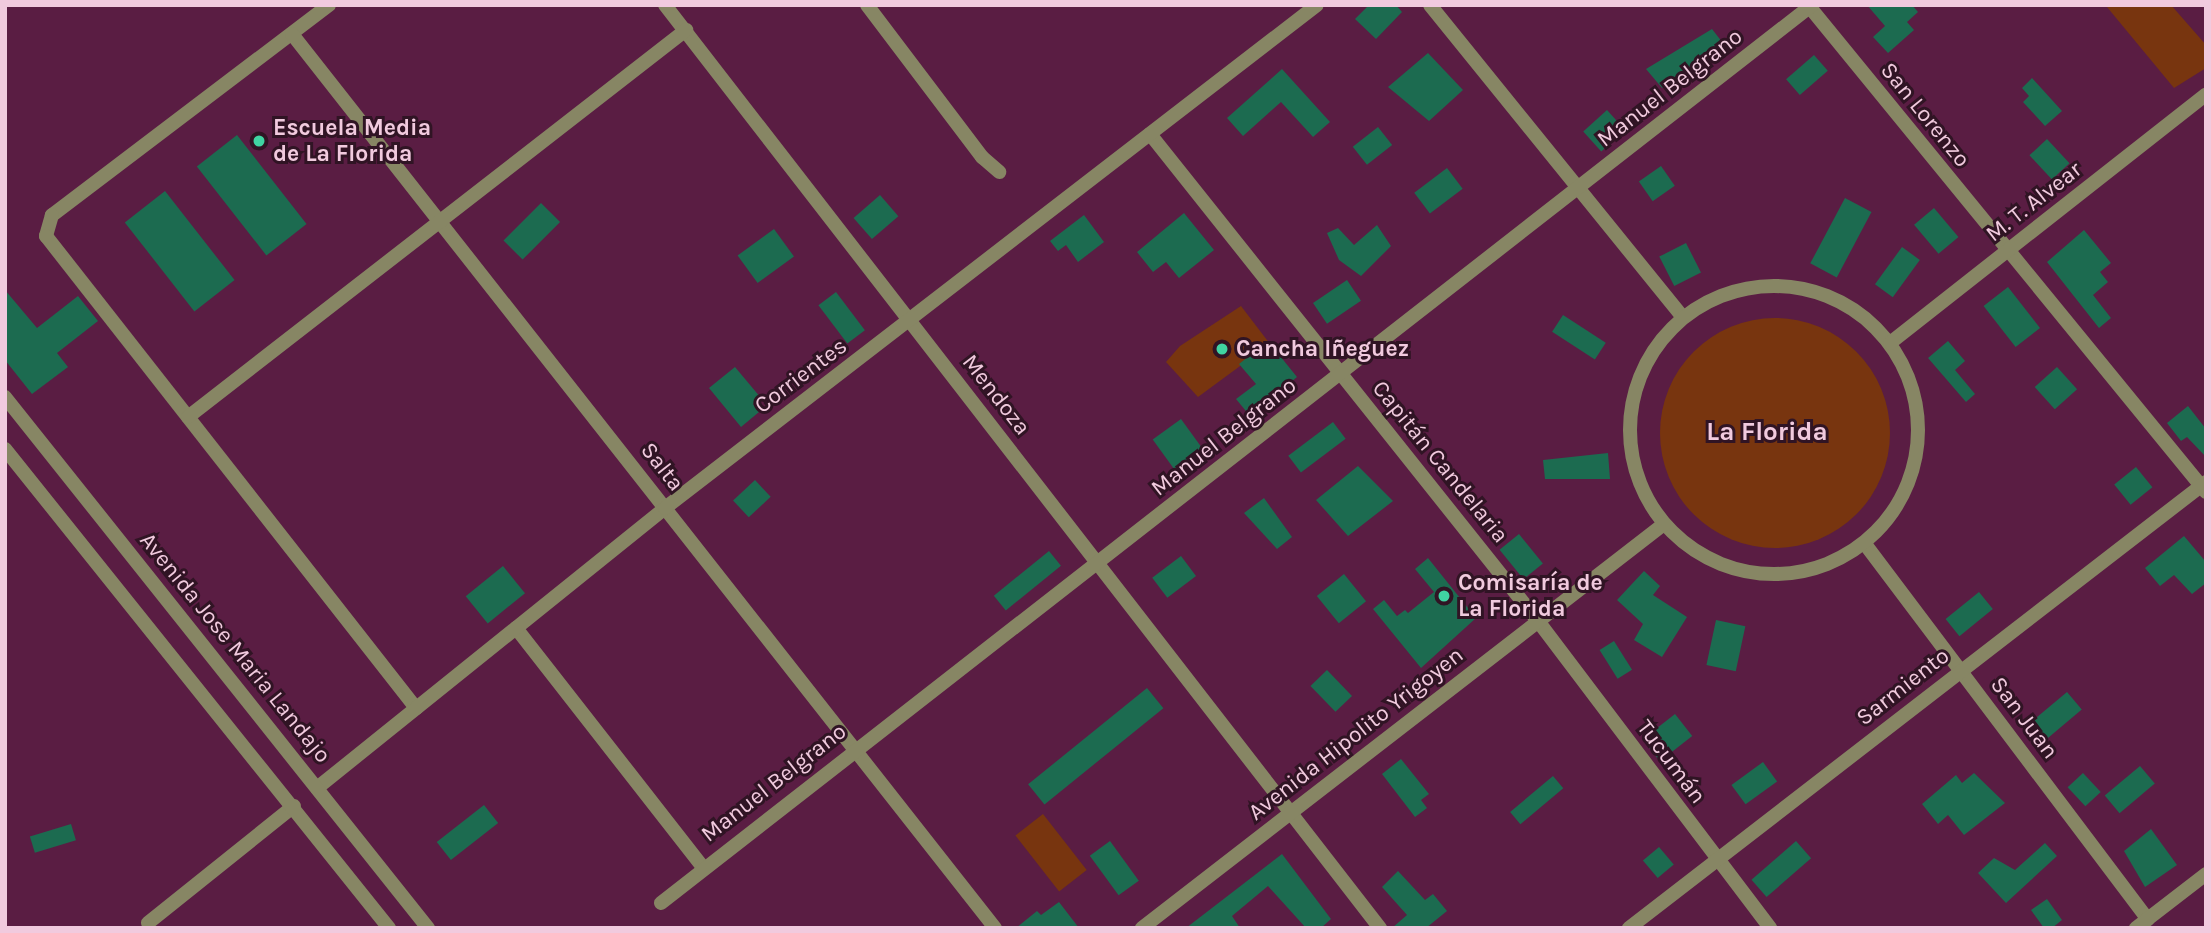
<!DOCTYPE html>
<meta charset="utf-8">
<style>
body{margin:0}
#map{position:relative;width:2211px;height:933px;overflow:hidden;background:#5a1d43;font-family:Karla,sans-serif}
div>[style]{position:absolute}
.green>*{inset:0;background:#78350f;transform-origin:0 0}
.round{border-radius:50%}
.building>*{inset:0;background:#1c6b50;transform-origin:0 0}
.minor>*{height:14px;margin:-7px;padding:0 7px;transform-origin:7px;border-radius:7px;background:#878664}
.tertiary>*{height:14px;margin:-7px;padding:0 7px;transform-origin:7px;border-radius:7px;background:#878664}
.tertiary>.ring{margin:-7px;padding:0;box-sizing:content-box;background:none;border:14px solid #878664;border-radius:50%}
.dots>*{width:19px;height:19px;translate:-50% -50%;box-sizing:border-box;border:4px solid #301424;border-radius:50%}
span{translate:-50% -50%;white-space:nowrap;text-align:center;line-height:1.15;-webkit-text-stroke:6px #301424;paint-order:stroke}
.street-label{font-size:23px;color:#f1cade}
.poi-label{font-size:23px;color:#f1cade;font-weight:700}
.left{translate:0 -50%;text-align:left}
.quarter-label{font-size:26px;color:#f1cade;font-weight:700}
.frame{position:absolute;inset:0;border:7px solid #f1cade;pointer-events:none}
</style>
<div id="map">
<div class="green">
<i style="clip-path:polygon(2171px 5px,2206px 45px,2206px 68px,2174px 88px,2107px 7px)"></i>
<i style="clip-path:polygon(1241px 306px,1270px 344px,1198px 397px,1166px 362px,1180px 346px)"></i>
<i class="round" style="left:1660px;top:318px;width:230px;height:230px"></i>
<i style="left:1043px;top:814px;width:71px;height:35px;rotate:52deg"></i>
</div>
<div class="building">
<i style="clip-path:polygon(1369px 5px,1396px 5px,1402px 12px,1376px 39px,1355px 19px)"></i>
<i style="clip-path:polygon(1867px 5px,1912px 5px,1918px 12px,1907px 22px,1914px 30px,1888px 53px,1873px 37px,1885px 26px)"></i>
<i style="clip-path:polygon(1712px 29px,1726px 47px,1689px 82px,1682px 73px,1662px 88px,1646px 69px)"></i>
<i style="clip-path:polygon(1428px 53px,1463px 90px,1429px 121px,1388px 87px)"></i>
<i style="left:1814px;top:55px;width:21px;height:37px;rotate:49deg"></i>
<i style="clip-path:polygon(1282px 69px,1330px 122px,1313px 137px,1281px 102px,1243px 136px,1227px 118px)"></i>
<i style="clip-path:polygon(2032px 78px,2062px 111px,2045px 126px,2023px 102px,2029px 96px,2022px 88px)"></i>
<i style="left:1607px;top:110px;width:27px;height:32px;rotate:48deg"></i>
<i style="left:1378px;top:127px;width:23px;height:32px;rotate:52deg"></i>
<i style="left:237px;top:135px;width:113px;height:51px;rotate:52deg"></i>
<i style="left:2047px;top:139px;width:33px;height:24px;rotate:47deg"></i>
<i style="left:1661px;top:166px;width:24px;height:27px;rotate:55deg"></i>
<i style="left:1447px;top:168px;width:26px;height:41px;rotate:53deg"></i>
<i style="left:165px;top:191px;width:113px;height:51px;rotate:52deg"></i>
<i style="left:880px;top:195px;width:28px;height:35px;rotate:49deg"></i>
<i style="left:1845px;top:198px;width:30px;height:74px;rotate:28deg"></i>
<i style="left:541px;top:203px;width:27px;height:53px;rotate:45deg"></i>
<i style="left:1934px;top:208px;width:38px;height:26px;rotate:50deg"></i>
<i style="clip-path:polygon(1184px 213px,1214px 250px,1179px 278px,1166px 262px,1153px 272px,1137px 252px)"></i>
<i style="clip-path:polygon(1084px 215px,1104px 242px,1078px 262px,1066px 245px,1058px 251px,1050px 241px)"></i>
<i style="clip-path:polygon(1377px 225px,1391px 246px,1361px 276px,1339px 260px,1327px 233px,1338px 228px,1354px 245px)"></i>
<i style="left:774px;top:229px;width:34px;height:45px;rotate:54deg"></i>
<i style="clip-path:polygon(2084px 230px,2111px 263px,2100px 272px,2108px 282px,2093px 295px,2111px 318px,2099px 328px,2047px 262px)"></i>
<i style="left:1686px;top:243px;width:33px;height:30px;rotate:63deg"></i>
<i style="left:1902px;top:247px;width:22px;height:46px;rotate:36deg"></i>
<i style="left:1347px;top:280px;width:25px;height:41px;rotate:56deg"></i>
<i style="left:2008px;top:287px;width:52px;height:31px;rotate:52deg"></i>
<i style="clip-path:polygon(5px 290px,37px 328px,78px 296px,98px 321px,57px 353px,68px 367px,32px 394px,5px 360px)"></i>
<i style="left:836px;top:292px;width:48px;height:22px;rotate:53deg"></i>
<i style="left:1563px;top:315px;width:51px;height:20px;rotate:33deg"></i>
<i style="clip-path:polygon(1268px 341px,1297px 377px,1250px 416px,1236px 399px,1256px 384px,1239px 364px)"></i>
<i style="clip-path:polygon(1948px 341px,1965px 361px,1955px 370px,1975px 394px,1966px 402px,1928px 358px)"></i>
<i style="clip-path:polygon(735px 367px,761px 398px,753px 404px,759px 412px,741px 427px,709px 388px)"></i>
<i style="left:2057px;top:367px;width:30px;height:30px;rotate:48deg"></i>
<i style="clip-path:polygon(2188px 406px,2206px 429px,2206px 457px,2187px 437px,2181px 441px,2167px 423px)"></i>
<i style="left:1181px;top:419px;width:41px;height:35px;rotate:54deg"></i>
<i style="left:1333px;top:422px;width:21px;height:56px;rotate:53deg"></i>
<i style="clip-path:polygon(1608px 453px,1610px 479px,1545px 479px,1543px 460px)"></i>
<i style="clip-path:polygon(1358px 466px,1393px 501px,1348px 536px,1316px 500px)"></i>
<i style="left:2136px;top:467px;width:26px;height:28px;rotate:51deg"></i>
<i style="left:755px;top:480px;width:23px;height:30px;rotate:47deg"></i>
<i style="clip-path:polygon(1264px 498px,1292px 537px,1277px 549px,1244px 513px)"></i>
<i style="left:1519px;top:534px;width:38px;height:25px;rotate:51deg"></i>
<i style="clip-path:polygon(2184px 536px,2206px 562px,2206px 583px,2192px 594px,2174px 575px,2160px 586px,2145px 568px)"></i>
<i style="left:1049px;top:551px;width:19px;height:71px;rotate:51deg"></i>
<i style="left:1181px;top:556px;width:25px;height:36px;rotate:53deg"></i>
<i style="clip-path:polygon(1428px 558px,1476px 618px,1421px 668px,1373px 609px,1384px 600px,1397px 616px,1405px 610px,1408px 613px,1434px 592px,1415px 569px)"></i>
<i style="left:503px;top:566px;width:35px;height:48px;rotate:51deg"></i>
<i style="clip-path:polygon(1644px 571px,1660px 586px,1653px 595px,1687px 617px,1662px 657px,1634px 640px,1643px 624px,1617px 600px)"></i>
<i style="left:1344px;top:574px;width:35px;height:35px;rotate:51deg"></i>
<i style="left:1979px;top:592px;width:22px;height:43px;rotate:51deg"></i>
<i style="left:1716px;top:620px;width:30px;height:46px;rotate:12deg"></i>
<i style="left:1614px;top:641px;width:34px;height:17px;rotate:58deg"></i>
<i style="left:1327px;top:670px;width:36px;height:23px;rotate:46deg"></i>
<i style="left:1147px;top:688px;width:26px;height:153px;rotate:51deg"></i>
<i style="left:2067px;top:692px;width:23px;height:57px;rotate:50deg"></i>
<i style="left:1675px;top:714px;width:28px;height:41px;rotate:52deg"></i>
<i style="clip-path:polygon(1401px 759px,1429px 794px,1421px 800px,1427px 808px,1415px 817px,1382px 774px)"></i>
<i style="left:1763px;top:762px;width:24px;height:39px;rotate:54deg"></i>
<i style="left:2140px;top:766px;width:23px;height:46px;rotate:50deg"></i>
<i style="clip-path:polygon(1974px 773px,2005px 803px,1964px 835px,1948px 815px,1938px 824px,1922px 804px,1956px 775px,1962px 783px)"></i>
<i style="left:2083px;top:773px;width:26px;height:21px;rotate:47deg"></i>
<i style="left:1553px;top:776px;width:16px;height:56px;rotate:50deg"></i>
<i style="left:484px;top:805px;width:23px;height:60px;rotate:52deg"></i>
<i style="left:71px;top:824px;width:17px;height:43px;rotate:73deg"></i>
<i style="clip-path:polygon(2151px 829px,2177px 865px,2145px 887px,2124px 851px)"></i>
<i style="left:1110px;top:841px;width:49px;height:25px;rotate:54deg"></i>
<i style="left:1796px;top:841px;width:23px;height:59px;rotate:49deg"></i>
<i style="clip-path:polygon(2045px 843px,2057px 856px,2006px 903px,1978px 873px,1994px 858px,2015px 870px)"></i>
<i style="left:1659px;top:847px;width:23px;height:21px;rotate:50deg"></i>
<i style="clip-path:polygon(1282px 854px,1331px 919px,1321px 928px,1306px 928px,1268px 886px,1232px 916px,1240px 928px,1186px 928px)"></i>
<i style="clip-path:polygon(1398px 871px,1425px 900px,1433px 894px,1447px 911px,1426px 928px,1392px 928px,1407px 915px,1382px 887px)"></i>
<i style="clip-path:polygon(2047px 899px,2062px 920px,2052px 928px,2044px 928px,2031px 910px)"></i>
<i style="clip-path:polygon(1059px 902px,1079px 928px,1016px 928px,1037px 911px,1041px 915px)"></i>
</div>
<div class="minor">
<i style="left:329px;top:5px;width:348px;rotate:142.8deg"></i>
<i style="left:52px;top:215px;width:22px;rotate:106deg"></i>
<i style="left:46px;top:236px;width:600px;rotate:51.91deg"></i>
<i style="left:665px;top:5px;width:1168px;rotate:52.24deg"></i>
<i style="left:867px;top:5px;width:191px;rotate:52.9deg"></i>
<i style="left:982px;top:157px;width:23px;rotate:41deg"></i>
<i style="left:1430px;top:5px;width:402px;rotate:51deg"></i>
<i style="left:1808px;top:5px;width:629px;rotate:50.74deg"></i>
<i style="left:292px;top:34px;width:1137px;rotate:51.82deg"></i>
<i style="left:1150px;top:134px;width:623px;rotate:51.46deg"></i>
<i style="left:1538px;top:621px;width:385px;rotate:52.9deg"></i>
<i style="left:188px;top:417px;width:631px;rotate:-37.85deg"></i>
<i style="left:1865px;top:544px;width:470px;rotate:53deg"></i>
<i style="left:516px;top:628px;width:303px;rotate:52deg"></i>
<i style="left:317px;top:788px;width:447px;rotate:-38.8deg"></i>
<i style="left:665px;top:508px;width:823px;rotate:-37.65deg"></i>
<i style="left:661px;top:903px;width:1460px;rotate:-37.96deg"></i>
<i style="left:148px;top:923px;width:187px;rotate:-38.7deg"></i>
<i style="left:1629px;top:928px;width:729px;rotate:-37.7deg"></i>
<i style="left:2136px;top:928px;width:88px;rotate:-37.6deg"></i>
</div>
<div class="tertiary">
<i class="ring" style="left:1630px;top:286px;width:274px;height:274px"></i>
<i style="left:1890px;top:343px;width:402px;rotate:-38.2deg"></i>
<i style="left:5px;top:397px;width:679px;rotate:51.46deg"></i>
<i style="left:5px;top:449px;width:614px;rotate:51.28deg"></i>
<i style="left:1142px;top:928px;width:660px;rotate:-37.74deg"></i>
</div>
<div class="dots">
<i style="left:259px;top:141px;background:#40d4a2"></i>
<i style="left:1222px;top:349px;background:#40d4a2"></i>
<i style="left:1444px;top:596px;background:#40d4a2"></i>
</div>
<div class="street-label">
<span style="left:1670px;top:88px;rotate:-38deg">Manuel Belgrano</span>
<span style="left:1925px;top:115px;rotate:51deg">San Lorenzo</span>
<span style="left:2034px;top:202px;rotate:-38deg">M. T. Alvear</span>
<span style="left:801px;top:376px;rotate:-37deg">Corrientes</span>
<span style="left:996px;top:395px;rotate:52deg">Mendoza</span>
<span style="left:1224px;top:437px;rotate:-38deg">Manuel Belgrano</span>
<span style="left:1440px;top:462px;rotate:51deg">Capitán Candelaria</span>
<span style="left:662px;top:467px;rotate:52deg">Salta</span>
<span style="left:235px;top:648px;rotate:51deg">Avenida Jose Maria Landajo</span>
<span style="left:1903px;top:687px;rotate:-38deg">Sarmiento</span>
<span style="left:2024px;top:718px;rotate:53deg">San Juan</span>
<span style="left:1356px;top:734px;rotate:-38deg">Avenida Hipolito Yrigoyen</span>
<span style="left:1671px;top:762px;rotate:53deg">Tucumán</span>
<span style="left:774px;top:783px;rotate:-38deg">Manuel Belgrano</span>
</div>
<div class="poi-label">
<span class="left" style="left:273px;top:141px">Escuela Media<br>de La Florida</span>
<span class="left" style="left:1236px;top:349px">Cancha Iñeguez</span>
<span class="left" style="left:1458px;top:596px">Comisaría de<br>La Florida</span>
</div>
<div class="quarter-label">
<span style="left:1767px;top:432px">La Florida</span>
</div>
<div class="frame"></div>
</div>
